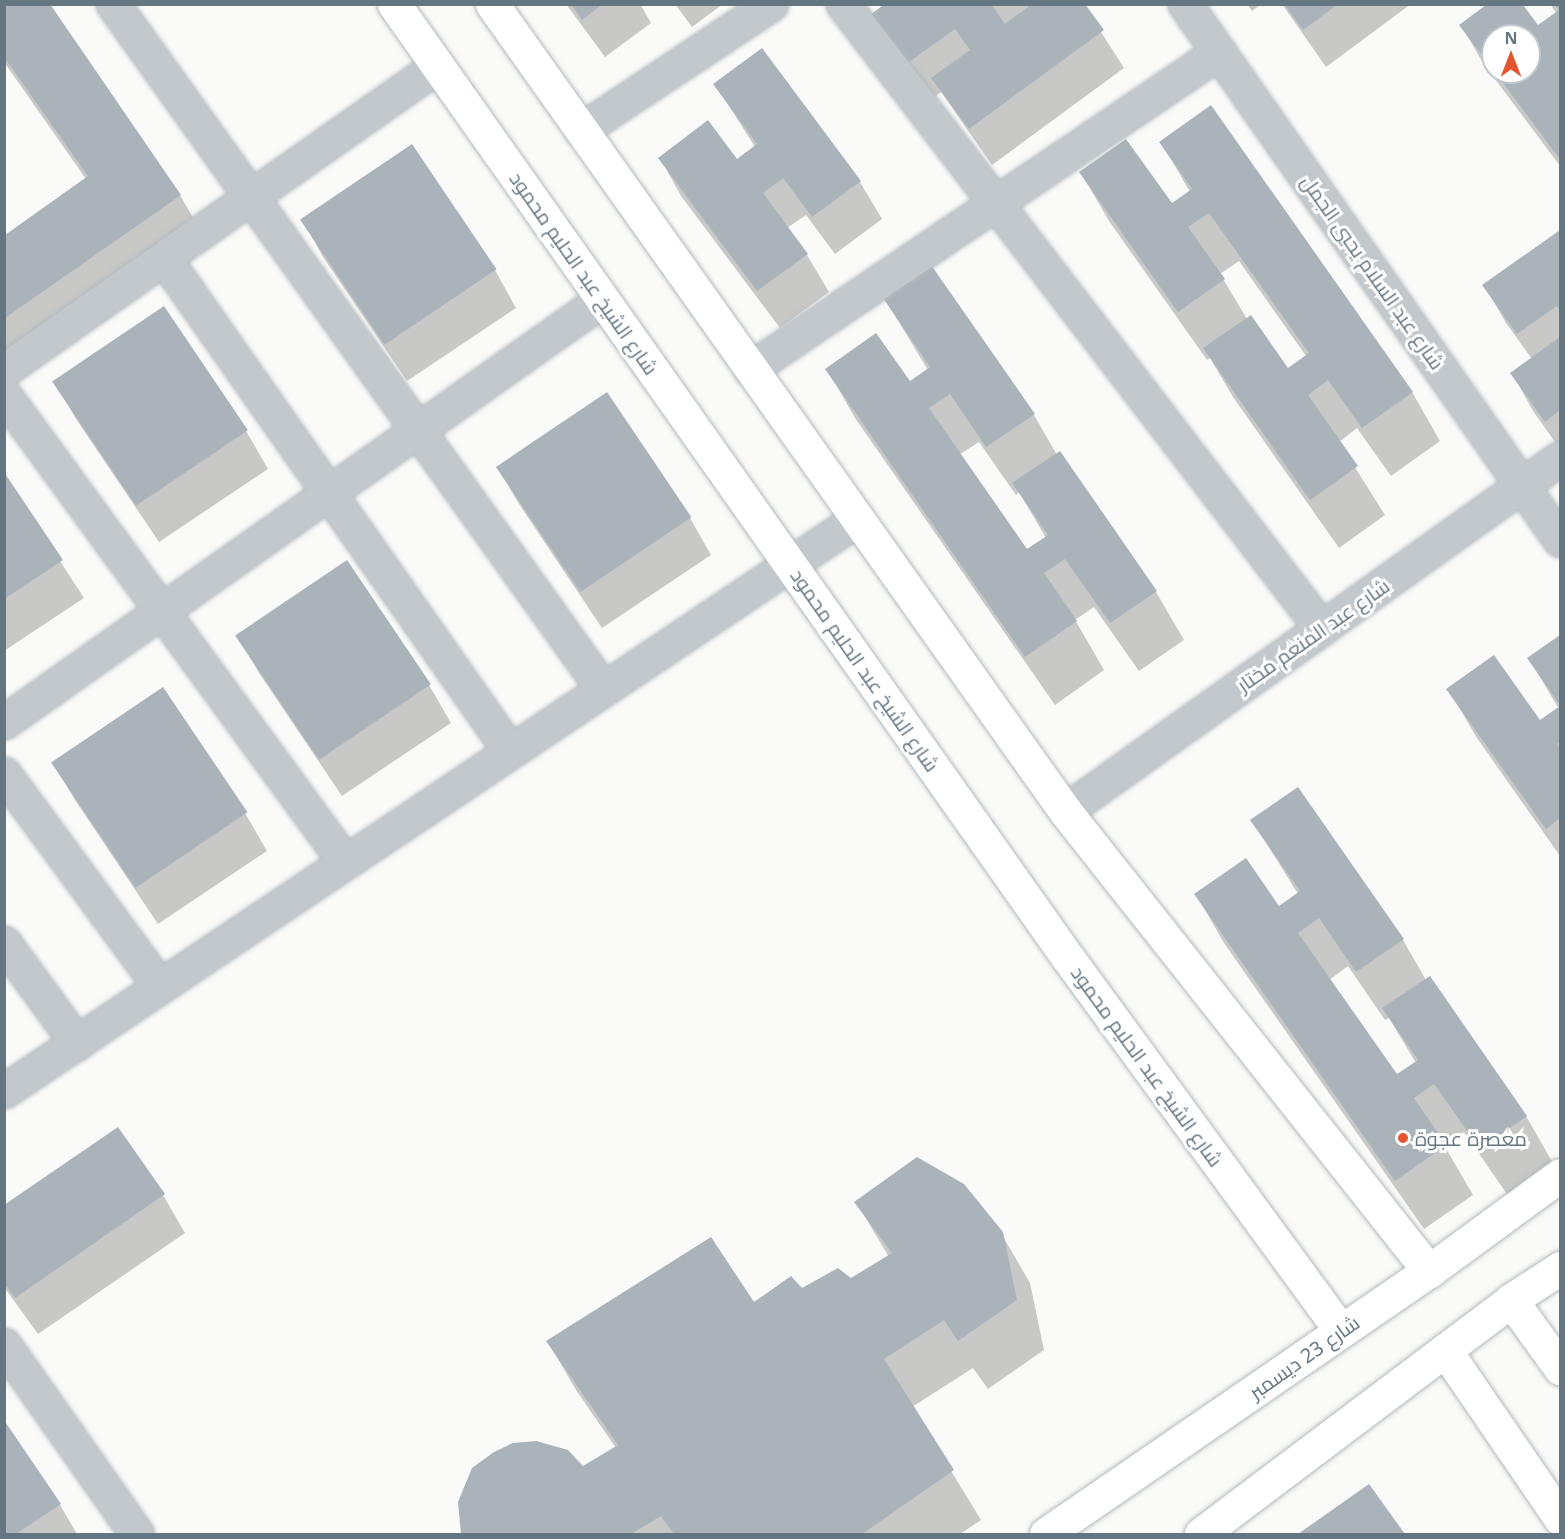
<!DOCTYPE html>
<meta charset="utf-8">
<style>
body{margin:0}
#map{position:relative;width:1565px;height:1539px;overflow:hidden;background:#fafaf8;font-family:"Noto Sans",Cairo,sans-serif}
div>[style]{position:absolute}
.shadow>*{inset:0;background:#0003}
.building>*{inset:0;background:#aab3b9;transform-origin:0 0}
.roads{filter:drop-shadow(0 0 2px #b3babf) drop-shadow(0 0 2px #b3babf)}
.street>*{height:33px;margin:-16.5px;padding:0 16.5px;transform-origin:16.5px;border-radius:16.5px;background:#c3c8cc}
.secondary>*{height:33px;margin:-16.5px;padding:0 16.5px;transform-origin:16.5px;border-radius:16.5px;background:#fff}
.primary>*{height:33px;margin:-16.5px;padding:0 16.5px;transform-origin:16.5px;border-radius:16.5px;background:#fff}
.dots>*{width:16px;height:16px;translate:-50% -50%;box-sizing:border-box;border:3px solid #fff;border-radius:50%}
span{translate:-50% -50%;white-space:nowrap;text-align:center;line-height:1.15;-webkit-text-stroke:6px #fff;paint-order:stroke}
.street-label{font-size:20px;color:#657683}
.poi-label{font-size:20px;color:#657683}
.left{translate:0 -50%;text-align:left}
.frame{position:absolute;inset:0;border:6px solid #657683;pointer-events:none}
.north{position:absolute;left:1481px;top:24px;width:60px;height:60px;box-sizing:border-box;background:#fff;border:2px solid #c1c8cd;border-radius:50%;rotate:0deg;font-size:16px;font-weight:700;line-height:24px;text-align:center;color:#657683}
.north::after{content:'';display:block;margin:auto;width:21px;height:27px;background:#e4572e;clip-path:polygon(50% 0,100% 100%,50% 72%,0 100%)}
</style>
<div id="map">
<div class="shadow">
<i style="clip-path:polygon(4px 4px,180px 195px,208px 244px,4px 386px,4px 237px,86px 179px,4px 62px)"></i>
<i style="clip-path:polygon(566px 4px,640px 4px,651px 23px,605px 57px)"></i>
<i style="clip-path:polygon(675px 4px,723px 4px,692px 27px)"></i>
<i style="clip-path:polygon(888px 4px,1083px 4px,1124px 68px,992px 165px,941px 92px,918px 109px)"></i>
<i style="clip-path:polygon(1247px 4px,1261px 4px,1252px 11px)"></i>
<i style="clip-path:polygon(1282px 4px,1411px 4px,1326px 67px)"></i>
<i style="clip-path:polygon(evenodd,1488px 4px,1521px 4px,1538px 27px,1557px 14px,1550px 4px,1560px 4px,1560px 166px,1483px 63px,1461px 25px,1488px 4px,1493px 36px,1529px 36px,1529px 72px,1493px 72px,1493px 36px)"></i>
<i style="clip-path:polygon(762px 50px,860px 182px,882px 219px,835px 254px,806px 215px,787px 228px,807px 255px,829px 292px,780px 328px,681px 196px,660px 158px,737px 161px,755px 147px,715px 84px)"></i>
<i style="clip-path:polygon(evenodd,1161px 142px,1412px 392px,1440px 441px,1391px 476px,1357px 428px,1339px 442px,1385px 515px,1339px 548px,1233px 397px,1210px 358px,1207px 360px,1109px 221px,1081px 173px,1172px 205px,1190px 192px,1161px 142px,1239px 261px,1306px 356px,1288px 370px,1247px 319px,1220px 274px,1239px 261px)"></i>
<i style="clip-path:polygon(411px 146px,495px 270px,516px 308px,407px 381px,323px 257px,302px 219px)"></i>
<i style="clip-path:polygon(1560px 232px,1560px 449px,1533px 411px,1512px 373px,1532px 359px,1506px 323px,1484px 285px)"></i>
<i style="clip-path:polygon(evenodd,883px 296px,1034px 415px,1057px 455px,1060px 453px,1156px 592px,1184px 640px,1139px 671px,1094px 607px,1075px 620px,1104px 670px,1055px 705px,855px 418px,827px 369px,909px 383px,928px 370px,883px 296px,979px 442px,1016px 495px,1019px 492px,1046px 538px,1027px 551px,959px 455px,979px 442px)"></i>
<i style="clip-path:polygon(164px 308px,246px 431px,268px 469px,159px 542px,76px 419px,54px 381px)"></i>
<i style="clip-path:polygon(497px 467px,690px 518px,711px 555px,602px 628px,519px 504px)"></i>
<i style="clip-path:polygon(4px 475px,84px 598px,4px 651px)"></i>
<i style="clip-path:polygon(237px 635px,429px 685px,451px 723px,342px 796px,259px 673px)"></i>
<i style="clip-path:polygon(1560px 636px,1560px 856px,1477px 738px,1448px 689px,1540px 722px,1559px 709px,1529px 659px)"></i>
<i style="clip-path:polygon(163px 689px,245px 813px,267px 851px,158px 924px,75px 800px,53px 763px)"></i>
<i style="clip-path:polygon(evenodd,1298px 789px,1403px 940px,1426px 980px,1526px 1116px,1554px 1165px,1509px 1197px,1464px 1132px,1444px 1145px,1473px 1195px,1424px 1229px,1224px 943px,1196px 894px,1279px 908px,1298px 894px,1252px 820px,1298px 789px,1348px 966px,1385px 1020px,1389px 1018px,1416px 1063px,1396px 1076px,1329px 980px,1348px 966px)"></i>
<i style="clip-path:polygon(118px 1129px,163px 1195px,185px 1233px,38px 1334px,4px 1287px,4px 1207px)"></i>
<i style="clip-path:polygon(856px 1202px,1001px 1233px,1030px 1283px,1044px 1350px,988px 1389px,973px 1368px,912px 1407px,981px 1520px,960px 1534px,463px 1534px,459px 1503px,583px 1467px,616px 1448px,576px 1390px,548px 1342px,754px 1305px,802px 1290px,851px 1280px,889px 1257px)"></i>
<i style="clip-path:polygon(4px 1423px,60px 1505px,77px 1534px,4px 1534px)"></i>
<i style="clip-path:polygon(1369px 1486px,1403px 1534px,1300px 1534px)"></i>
</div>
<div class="building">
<i style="clip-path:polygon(4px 4px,50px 4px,181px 195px,5px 318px,5px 235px,88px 176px,4px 57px)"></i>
<i style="clip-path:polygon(571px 4px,603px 4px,582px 20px)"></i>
<i style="clip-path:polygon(885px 4px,991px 4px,1005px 24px,1032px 4px,1085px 4px,1104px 30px,969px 129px,931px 78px,970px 50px,955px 29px,895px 72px,859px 23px)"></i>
<i style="clip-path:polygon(1284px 4px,1338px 4px,1303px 30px)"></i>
<i style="clip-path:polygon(1486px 5px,1523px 5px,1538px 25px,1559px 10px,1555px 5px,1560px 5px,1559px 158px,1495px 72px,1529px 72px,1529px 36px,1493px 36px,1493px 70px,1459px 25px)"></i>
<i style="clip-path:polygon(762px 48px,861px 181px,812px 217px,783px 178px,763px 193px,808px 254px,757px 291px,658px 158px,708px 120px,737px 159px,757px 144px,713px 84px)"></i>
<i style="clip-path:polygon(1211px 105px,1413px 392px,1362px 428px,1328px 380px,1308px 395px,1358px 466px,1310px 500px,1203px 348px,1251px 315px,1288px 368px,1309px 353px,1209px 213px,1188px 227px,1225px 279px,1178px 312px,1079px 172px,1126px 139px,1172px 203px,1192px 189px,1159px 142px)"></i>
<i style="left:412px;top:144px;width:151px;height:135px;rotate:56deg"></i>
<i style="clip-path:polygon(1560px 230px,1560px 311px,1557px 306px,1517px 334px,1482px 285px)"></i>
<i style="clip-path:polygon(929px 262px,1035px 414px,986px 447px,950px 394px,929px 408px,1027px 549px,1048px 535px,1012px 483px,1060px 451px,1157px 591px,1110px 623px,1065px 559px,1044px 573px,1077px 621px,1025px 657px,825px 369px,876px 333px,910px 381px,930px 367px,881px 295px)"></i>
<i style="left:164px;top:306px;width:150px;height:135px;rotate:56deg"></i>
<i style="clip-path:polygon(1560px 337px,1560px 410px,1545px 422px,1510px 373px)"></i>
<i style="left:607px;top:392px;width:151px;height:134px;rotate:56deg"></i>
<i style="clip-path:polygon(4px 472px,63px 560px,4px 599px)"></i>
<i style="left:347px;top:560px;width:150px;height:135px;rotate:56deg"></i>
<i style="clip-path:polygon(1560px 635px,1560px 705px,1527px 658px)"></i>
<i style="clip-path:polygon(1494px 655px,1540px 720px,1560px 706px,1560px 741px,1557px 744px,1560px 749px,1560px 818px,1546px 829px,1446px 689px)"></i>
<i style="left:163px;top:687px;width:151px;height:135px;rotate:56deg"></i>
<i style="clip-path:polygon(1298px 787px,1404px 939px,1356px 972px,1319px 918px,1298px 933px,1397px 1074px,1418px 1060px,1382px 1008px,1430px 976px,1527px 1116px,1480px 1149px,1434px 1084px,1414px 1098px,1446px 1145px,1395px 1181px,1194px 894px,1246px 858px,1279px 906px,1300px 891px,1250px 820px)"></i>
<i style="clip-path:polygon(118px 1127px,165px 1194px,15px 1298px,4px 1283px,4px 1205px)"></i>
<i style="clip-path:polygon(917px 1157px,964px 1184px,1003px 1232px,1017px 1300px,958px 1341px,944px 1320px,884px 1359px,954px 1470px,862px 1534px,674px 1534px,661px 1516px,631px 1534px,461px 1534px,458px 1502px,472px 1468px,494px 1452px,513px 1443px,536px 1441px,568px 1450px,583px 1466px,618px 1445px,546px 1341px,711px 1237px,754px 1302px,791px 1276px,802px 1288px,838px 1268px,851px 1278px,892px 1253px,854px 1202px)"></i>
<i style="clip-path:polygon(4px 1420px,61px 1504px,16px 1534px,4px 1534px)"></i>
<i style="clip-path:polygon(1369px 1484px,1405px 1534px,1298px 1534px)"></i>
</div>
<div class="roads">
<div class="street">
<i style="left:113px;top:4px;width:842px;rotate:54.42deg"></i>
<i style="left:843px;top:4px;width:787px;rotate:52.53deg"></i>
<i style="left:1185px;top:4px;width:654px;rotate:55.02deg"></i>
<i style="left:581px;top:130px;width:228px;rotate:-33.6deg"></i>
<i style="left:164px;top:258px;width:602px;rotate:54.94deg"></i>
<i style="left:750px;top:369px;width:566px;rotate:-34.06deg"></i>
<i style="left:4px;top:370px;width:529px;rotate:-35.07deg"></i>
<i style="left:4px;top:395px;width:578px;rotate:53.86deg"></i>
<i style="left:4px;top:722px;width:733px;rotate:-35.23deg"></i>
<i style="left:4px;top:774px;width:263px;rotate:53.7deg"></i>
<i style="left:1065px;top:811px;width:608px;rotate:-35.49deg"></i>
<i style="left:4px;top:943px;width:124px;rotate:53.9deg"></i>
<i style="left:4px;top:1091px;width:1027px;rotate:-33.84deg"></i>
<i style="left:4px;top:1345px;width:231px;rotate:54.9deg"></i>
</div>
<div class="secondary">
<i style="left:394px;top:4px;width:1168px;rotate:54.76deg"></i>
<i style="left:1068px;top:958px;width:462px;rotate:53.8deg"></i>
<i style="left:492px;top:4px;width:990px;rotate:54.62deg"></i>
<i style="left:1065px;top:811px;width:587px;rotate:51.65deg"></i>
<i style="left:1511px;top:1300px;width:84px;rotate:54.2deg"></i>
<i style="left:1445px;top:1350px;width:204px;rotate:55.6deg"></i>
</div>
<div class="primary">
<i style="left:1046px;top:1534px;width:465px;rotate:-34.5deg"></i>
<i style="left:1429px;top:1271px;width:162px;rotate:-36.2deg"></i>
<i style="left:1201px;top:1534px;width:388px;rotate:-37deg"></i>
<i style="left:1511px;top:1300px;width:59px;rotate:-33.1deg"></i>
</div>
</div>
<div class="dots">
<i style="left:1403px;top:1138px;background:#e4572e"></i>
</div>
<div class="street-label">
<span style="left:1373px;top:272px;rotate:55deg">شارع عبد السلام يحيي الجمل</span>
<span style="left:584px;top:273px;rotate:55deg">شارع الشيخ عبد الحليم محمود</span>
<span style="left:1313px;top:635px;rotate:-35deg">شارع عبد المنعم مختار</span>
<span style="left:865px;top:670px;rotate:55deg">شارع الشيخ عبد الحليم محمود</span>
<span style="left:1147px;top:1066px;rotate:54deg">شارع الشيخ عبد الحليم محمود</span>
<span style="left:1304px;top:1357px;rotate:-35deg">شارع 23 ديسمبر</span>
</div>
<div class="poi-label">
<span class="left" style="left:1415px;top:1138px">معصرة عجوة</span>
</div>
<div class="frame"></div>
<div class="north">N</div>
</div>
